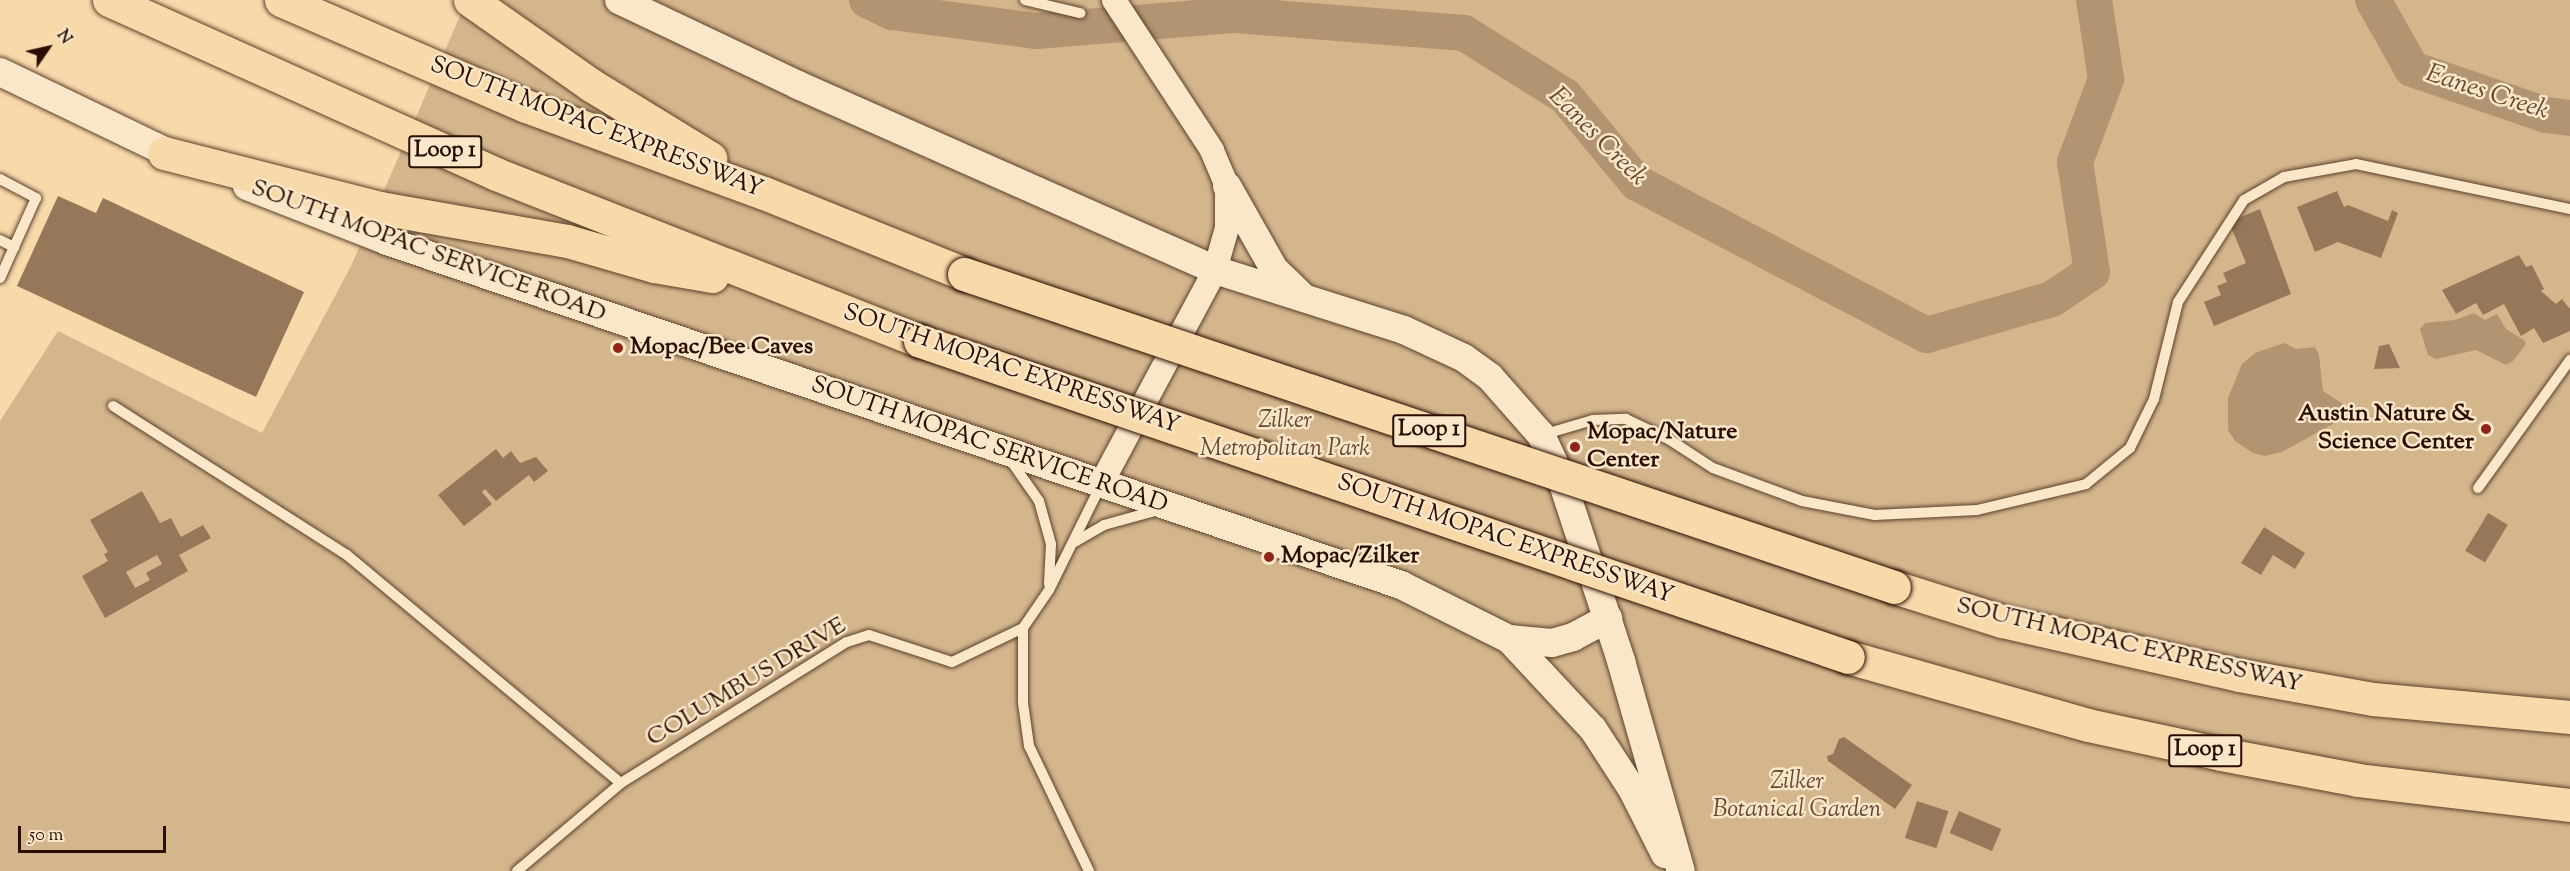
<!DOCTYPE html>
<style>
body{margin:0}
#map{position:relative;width:2570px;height:871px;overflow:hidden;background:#f7d9aa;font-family:"Sorts Mill Goudy",serif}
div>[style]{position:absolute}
.green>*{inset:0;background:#d4b68d}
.water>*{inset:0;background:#b19471}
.river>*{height:36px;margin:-18px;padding:0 18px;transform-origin:18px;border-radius:18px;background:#b19471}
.building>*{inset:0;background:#947859;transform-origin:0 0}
.roads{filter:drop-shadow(0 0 2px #5c412b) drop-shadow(0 0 2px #5c412b)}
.service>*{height:10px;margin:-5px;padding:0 5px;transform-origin:5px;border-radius:5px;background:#fae6c8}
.tertiary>*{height:24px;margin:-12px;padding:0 12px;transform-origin:12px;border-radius:12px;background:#fae6c8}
.secondary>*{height:28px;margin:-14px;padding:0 14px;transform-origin:14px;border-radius:14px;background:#fae6c8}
.motorway>*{height:33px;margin:-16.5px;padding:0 16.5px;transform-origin:16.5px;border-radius:16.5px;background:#f7d9aa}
.bridges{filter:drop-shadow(0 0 2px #290e01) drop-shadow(0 0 2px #290e01)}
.motorway-bridge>*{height:33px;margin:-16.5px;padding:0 16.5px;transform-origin:16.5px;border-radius:16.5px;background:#f7d9aa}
.dots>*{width:16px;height:16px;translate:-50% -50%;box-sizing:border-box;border:3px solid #fae6c8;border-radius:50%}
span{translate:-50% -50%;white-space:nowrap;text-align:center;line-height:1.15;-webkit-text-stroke:5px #fae6c8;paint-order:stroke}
.shield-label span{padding:2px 4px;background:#fae6c8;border:2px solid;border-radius:4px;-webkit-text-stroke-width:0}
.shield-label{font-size:22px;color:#290e01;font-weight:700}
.street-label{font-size:24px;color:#290e01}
.poi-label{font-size:24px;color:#290e01;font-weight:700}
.left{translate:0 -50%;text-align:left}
.right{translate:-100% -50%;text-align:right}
.park-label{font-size:24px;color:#654932;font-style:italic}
.water-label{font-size:26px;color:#664a33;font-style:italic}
.north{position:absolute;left:18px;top:18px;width:60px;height:60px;-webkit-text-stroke:4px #fae6c8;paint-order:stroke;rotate:56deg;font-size:16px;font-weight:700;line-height:24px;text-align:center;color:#290e01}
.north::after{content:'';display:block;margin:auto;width:21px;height:27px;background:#290e01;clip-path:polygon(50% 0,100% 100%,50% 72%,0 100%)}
.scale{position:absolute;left:18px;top:826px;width:148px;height:27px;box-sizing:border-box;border:3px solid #290e01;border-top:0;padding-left:8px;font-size:18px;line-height:21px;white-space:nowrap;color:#290e01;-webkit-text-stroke:4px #fae6c8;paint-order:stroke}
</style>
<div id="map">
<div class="green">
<i style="clip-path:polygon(467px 0,2570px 0,2570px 871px,0 871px,0 421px,58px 331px,262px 433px,351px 266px)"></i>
</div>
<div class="water">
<i style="clip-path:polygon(2470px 89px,2570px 113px,2570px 122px,2546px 121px)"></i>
<i style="clip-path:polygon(2474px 313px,2485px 320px,2497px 314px,2506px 329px,2524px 340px,2526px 344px,2513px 361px,2506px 365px,2476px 350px,2436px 359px,2428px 355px,2420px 329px,2425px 323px,2455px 320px)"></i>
<i style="clip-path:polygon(2284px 343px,2296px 349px,2315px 347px,2319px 355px,2323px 391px,2343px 404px,2342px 419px,2282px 452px,2265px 456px,2253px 453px,2235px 441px,2228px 430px,2228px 398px,2242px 364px,2255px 353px)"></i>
</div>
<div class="river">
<i style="left:867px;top:0;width:28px;rotate:26deg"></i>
<i style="left:892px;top:12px;width:145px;rotate:7.5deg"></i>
<i style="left:1036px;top:31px;width:201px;rotate:-4.6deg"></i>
<i style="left:1236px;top:15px;width:229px;rotate:4.5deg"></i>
<i style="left:1464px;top:33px;width:119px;rotate:32deg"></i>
<i style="left:1565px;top:96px;width:113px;rotate:50.4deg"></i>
<i style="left:1637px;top:183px;width:327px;rotate:27.7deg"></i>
<i style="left:1927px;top:335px;width:130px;rotate:-16.1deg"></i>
<i style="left:2052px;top:299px;width:48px;rotate:-34deg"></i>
<i style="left:2092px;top:272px;width:111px;rotate:-98.8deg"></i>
<i style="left:2075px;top:162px;width:89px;rotate:-69.5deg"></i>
<i style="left:2106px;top:79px;width:80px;rotate:-98.6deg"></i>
<i style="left:2373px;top:0;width:79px;rotate:60.5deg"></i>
<i style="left:2412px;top:69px;width:142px;rotate:18.9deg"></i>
<i style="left:2546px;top:115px;width:24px;rotate:7deg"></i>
</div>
<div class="building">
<i style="clip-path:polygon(2337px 191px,2344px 207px,2348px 205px,2388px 221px,2392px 210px,2398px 213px,2381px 258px,2338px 242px,2315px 252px,2297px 207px)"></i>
<i style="clip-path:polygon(58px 196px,96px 213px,103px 198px,304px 292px,256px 397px,17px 286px)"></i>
<i style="clip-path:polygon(2260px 209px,2291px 294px,2214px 326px,2204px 302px,2221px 295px,2217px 286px,2227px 282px,2223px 273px,2246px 263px,2229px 222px)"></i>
<i style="clip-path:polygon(2519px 255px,2526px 267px,2532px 265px,2544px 289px,2541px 291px,2556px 304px,2562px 299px,2570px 309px,2570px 331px,2543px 343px,2534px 328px,2521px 336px,2504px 304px,2483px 315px,2476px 303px,2456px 314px,2442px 290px)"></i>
<i style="clip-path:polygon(2389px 344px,2400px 368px,2374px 369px,2379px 346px)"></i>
<i style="clip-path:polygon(496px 449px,503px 458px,511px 451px,520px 463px,536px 457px,548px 471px,534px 482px,529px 475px,496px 501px,485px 489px,482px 492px,492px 504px,464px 526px,438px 495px)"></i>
<i style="clip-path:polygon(evenodd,142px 491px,160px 523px,171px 518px,181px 537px,203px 525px,211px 538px,179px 555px,188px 571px,105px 618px,82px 576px,108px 561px,104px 554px,108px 552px,90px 520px,142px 491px,157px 555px,162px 564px,146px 573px,150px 580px,135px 588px,126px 572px,157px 555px)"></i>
<i style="left:2488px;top:513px;width:23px;height:44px;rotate:31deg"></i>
<i style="clip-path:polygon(2264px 527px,2305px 553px,2295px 569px,2273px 555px,2261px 575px,2241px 563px)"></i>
<i style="clip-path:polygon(1844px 737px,1912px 785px,1895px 809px,1828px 761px,1827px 756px,1833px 754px,1839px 739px)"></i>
<i style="left:1917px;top:801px;width:33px;height:39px;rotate:18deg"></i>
<i style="left:1959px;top:811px;width:46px;height:24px;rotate:23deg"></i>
</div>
<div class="roads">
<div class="service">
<i style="left:1025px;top:0;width:57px;rotate:13.3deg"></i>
<i style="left:0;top:179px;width:41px;rotate:27.8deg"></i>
<i style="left:36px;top:198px;width:54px;rotate:114.2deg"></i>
<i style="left:0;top:240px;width:16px;rotate:27deg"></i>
<i style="left:14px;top:247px;width:34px;rotate:114deg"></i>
<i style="left:113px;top:406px;width:277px;rotate:32.5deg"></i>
<i style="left:347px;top:555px;width:356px;rotate:39.8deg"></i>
<i style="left:1542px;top:435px;width:53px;rotate:-16.4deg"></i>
<i style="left:1593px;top:420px;width:33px;rotate:-2deg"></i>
<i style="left:1626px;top:419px;width:49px;rotate:25.5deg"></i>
<i style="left:1670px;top:440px;width:51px;rotate:33.1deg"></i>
<i style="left:1713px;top:468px;width:95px;rotate:20.3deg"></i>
<i style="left:1802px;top:501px;width:74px;rotate:10.9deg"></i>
<i style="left:1875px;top:515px;width:102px;rotate:-2.8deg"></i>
<i style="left:1977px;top:510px;width:112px;rotate:-13.4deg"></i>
<i style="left:2086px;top:484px;width:57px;rotate:-39.3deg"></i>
<i style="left:2130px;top:448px;width:55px;rotate:-63.9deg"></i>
<i style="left:2154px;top:399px;width:100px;rotate:-76.1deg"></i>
<i style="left:2178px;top:302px;width:121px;rotate:-57.1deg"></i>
<i style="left:2244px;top:200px;width:46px;rotate:-29.9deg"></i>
<i style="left:2284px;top:177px;width:73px;rotate:-10.2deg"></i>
<i style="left:2356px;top:164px;width:219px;rotate:11.9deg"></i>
<i style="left:1011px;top:461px;width:49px;rotate:55deg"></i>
<i style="left:1039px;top:501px;width:45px;rotate:74.4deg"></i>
<i style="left:1051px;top:544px;width:40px;rotate:92.9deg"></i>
<i style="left:2478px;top:488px;width:158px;rotate:-54.3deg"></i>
<i style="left:1073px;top:543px;width:36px;rotate:-30deg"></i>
<i style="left:1104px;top:525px;width:53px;rotate:-15.4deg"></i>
<i style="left:517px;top:871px;width:136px;rotate:-40.2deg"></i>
<i style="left:621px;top:783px;width:266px;rotate:-32deg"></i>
<i style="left:847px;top:642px;width:23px;rotate:-18deg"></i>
<i style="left:869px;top:635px;width:87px;rotate:18deg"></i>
<i style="left:952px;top:662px;width:79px;rotate:-25.6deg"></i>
<i style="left:1089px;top:871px;width:139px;rotate:-115.6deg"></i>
<i style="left:1029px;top:746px;width:43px;rotate:-97.9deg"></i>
<i style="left:1023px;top:703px;width:75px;rotate:-90deg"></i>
<i style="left:1023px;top:628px;width:46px;rotate:-55.6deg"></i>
<i style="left:1049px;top:590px;width:117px;rotate:-63.7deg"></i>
</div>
<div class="tertiary">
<i style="left:1102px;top:482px;width:240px;rotate:-61.9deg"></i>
<i style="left:1215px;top:270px;width:44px;rotate:-74.1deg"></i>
<i style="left:1227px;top:228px;width:42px;rotate:-90deg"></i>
<i style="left:1227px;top:186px;width:39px;rotate:-113deg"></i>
<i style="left:1212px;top:150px;width:179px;rotate:-123.2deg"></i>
</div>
<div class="secondary">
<i style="left:619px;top:0;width:198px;rotate:25.4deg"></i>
<i style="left:798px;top:85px;width:456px;rotate:23.9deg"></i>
<i style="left:1215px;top:270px;width:198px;rotate:17.6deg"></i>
<i style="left:1404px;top:330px;width:66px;rotate:25deg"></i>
<i style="left:1464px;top:358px;width:32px;rotate:36deg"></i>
<i style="left:1490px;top:377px;width:77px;rotate:48.7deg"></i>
<i style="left:1541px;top:435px;width:47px;rotate:65.1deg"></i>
<i style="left:1561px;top:478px;width:193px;rotate:71.8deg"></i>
<i style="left:1621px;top:661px;width:218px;rotate:74.1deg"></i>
<i style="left:0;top:72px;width:205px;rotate:25.7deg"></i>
<i style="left:247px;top:186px;width:150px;rotate:21.4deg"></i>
<i style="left:387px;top:241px;width:1071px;rotate:18.74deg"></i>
<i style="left:1401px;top:585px;width:121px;rotate:26.6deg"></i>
<i style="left:1509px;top:639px;width:43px;rotate:5.3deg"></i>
<i style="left:1552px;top:643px;width:22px;rotate:-16deg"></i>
<i style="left:1573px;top:637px;width:40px;rotate:-28deg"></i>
<i style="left:1227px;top:186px;width:95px;rotate:60.5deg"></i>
<i style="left:1274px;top:269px;width:37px;rotate:44deg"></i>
<i style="left:1509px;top:639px;width:123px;rotate:47deg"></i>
<i style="left:1593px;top:729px;width:72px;rotate:57deg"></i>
<i style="left:1632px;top:789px;width:73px;rotate:63.1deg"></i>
</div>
<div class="motorway">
<i style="left:109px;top:0;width:424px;rotate:24.2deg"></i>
<i style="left:496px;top:174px;width:456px;rotate:21.5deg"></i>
<i style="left:281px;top:0;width:267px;rotate:23.4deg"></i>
<i style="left:526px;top:106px;width:253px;rotate:20.1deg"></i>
<i style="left:764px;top:193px;width:216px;rotate:22deg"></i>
<i style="left:470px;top:0;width:148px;rotate:35.1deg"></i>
<i style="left:591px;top:85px;width:140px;rotate:31.5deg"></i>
<i style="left:164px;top:153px;width:223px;rotate:14.3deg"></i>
<i style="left:380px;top:208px;width:190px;rotate:10deg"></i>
<i style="left:567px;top:241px;width:91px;rotate:16deg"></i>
<i style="left:654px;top:266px;width:59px;rotate:9.8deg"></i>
<i style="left:1894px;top:587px;width:113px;rotate:17.5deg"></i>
<i style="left:2002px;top:621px;width:243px;rotate:12.8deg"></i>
<i style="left:2239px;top:675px;width:136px;rotate:10.2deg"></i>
<i style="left:2373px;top:699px;width:198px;rotate:5.2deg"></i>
<i style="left:1848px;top:657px;width:249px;rotate:15.8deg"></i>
<i style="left:2088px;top:725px;width:136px;rotate:12.3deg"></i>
<i style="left:2221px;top:754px;width:139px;rotate:10.7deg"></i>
<i style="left:2358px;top:780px;width:213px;rotate:6.7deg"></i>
</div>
</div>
<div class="bridges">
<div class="motorway-bridge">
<i style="left:964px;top:274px;width:981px;rotate:18.6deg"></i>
<i style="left:920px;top:341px;width:980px;rotate:18.8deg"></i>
</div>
</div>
<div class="dots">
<i style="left:618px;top:348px;background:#8f2418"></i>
<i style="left:2486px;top:429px;background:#8f2418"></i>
<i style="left:1575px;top:447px;background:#8f2418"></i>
<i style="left:1269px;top:557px;background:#8f2418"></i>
</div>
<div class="shield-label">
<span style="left:445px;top:152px">Loop 1</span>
<span style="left:1429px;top:431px">Loop 1</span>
<span style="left:2205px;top:751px">Loop 1</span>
</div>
<div class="street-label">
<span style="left:596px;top:128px;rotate:21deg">SOUTH MOPAC EXPRESSWAY</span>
<span style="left:428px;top:252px;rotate:20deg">SOUTH MOPAC SERVICE ROAD</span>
<span style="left:1011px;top:370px;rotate:19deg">SOUTH MOPAC EXPRESSWAY</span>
<span style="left:989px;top:446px;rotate:19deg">SOUTH MOPAC SERVICE ROAD</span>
<span style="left:1505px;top:540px;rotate:19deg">SOUTH MOPAC EXPRESSWAY</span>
<span style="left:2129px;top:646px;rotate:13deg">SOUTH MOPAC EXPRESSWAY</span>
<span style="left:747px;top:683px;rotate:-31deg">COLUMBUS DRIVE</span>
</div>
<div class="poi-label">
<span class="left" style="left:630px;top:348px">Mopac/Bee Caves</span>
<span class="right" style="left:2474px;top:429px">Austin Nature &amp;<br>Science Center</span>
<span class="left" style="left:1587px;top:447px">Mopac/Nature<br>Center</span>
<span class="left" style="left:1281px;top:557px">Mopac/Zilker</span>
</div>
<div class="park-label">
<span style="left:1285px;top:436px">Zilker<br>Metropolitan Park</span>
<span style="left:1797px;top:797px">Zilker<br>Botanical Garden</span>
</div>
<div class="water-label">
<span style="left:2487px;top:93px;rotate:18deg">Eanes Creek</span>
<span style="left:1597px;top:137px;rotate:45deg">Eanes Creek</span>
</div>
<div class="north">N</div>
<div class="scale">50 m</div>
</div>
